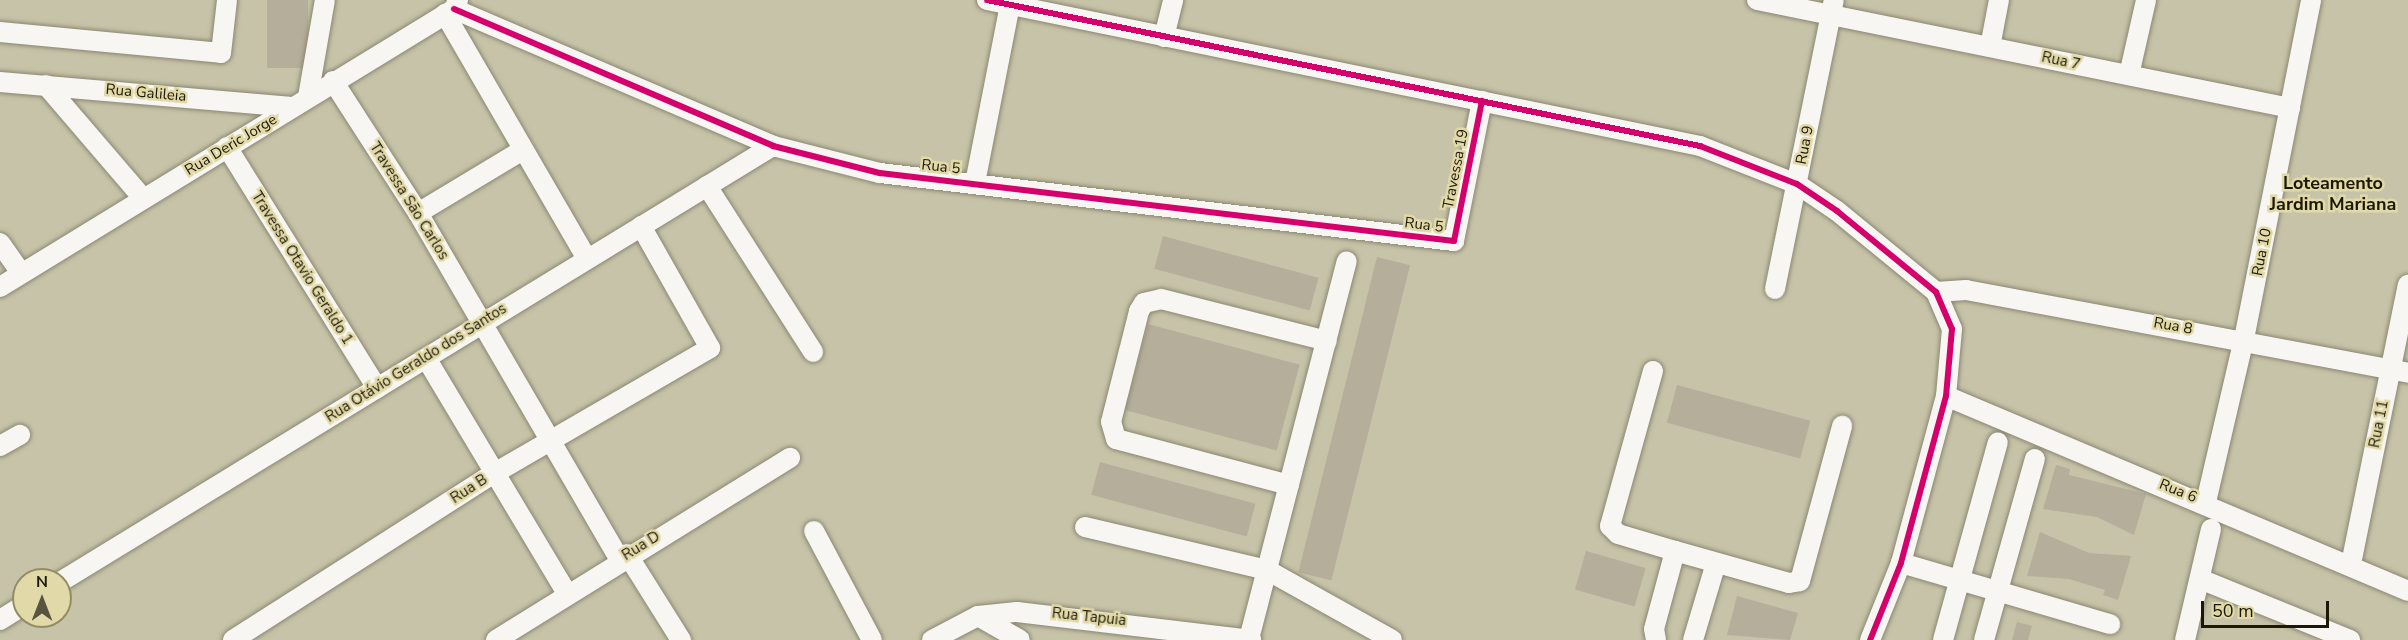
<!DOCTYPE html>
<meta charset="utf-8">
<style>
body{margin:0}
#map{position:relative;width:2408px;height:640px;overflow:hidden;background:#c7c3a8;font-family:"Nunito Sans",sans-serif}
div>[style]{position:absolute}
.building>*{inset:0;background:#b5ae9a;transform-origin:0 0}
.roads{filter:drop-shadow(0 0 2px #8a8773) drop-shadow(0 0 2px #8a8773)}
.minor>*{height:20px;margin:-10px;padding:0 10px;transform-origin:10px;border-radius:10px;background:#f7f6f2}
.cycleway>*{height:6px;margin:-3px;padding:0 3px;transform-origin:3px;border-radius:3px;background:#d6006c}
span{translate:-50% -50%;white-space:nowrap;text-align:center;line-height:1.15;-webkit-text-stroke:5px #e2d9a8;paint-order:stroke}
.street-label{font-size:15px;color:#1c1806}
.quarter-label{font-size:18px;color:#1c1806;font-weight:700}
.north{position:absolute;left:12px;top:568px;width:60px;height:60px;box-sizing:border-box;background:#e2d9a8;border:2px solid #938c67;border-radius:50%;rotate:0deg;font-size:16px;font-weight:700;line-height:24px;text-align:center;color:#1c1806}
.north::after{content:'';display:block;margin:auto;width:21px;height:27px;background:#58543f;clip-path:polygon(50% 0,100% 100%,50% 72%,0 100%)}
.scale{position:absolute;left:2201px;top:601px;width:128px;height:27px;box-sizing:border-box;border:3px solid #1c1806;border-top:0;padding-left:8px;font-size:18px;line-height:21px;white-space:nowrap;color:#1c1806;-webkit-text-stroke:4px #e2d9a8;paint-order:stroke}
</style>
<div id="map">
<div class="building">
<i style="left:267px;top:0;width:41px;height:68px"></i>
<i style="left:1163px;top:236px;width:161px;height:34px;rotate:15deg"></i>
<i style="left:1377px;top:257px;width:34px;height:325px;rotate:14deg"></i>
<i style="left:1148px;top:324px;width:157px;height:89px;rotate:15deg"></i>
<i style="left:1677px;top:385px;width:138px;height:39px;rotate:15deg"></i>
<i style="left:1100px;top:462px;width:161px;height:34px;rotate:15deg"></i>
<i style="clip-path:polygon(2056px 465px,2070px 469px,2069px 475px,2146px 494px,2134px 535px,2097px 517px,2043px 509px)"></i>
<i style="clip-path:polygon(2040px 532px,2089px 553px,2131px 556px,2118px 600px,2103px 595px,2105px 590px,2069px 579px,2027px 576px)"></i>
<i style="left:1586px;top:551px;width:62px;height:40px;rotate:16deg"></i>
<i style="clip-path:polygon(1737px 596px,1798px 613px,1790px 640px,1727px 635px)"></i>
<i style="clip-path:polygon(2017px 622px,2032px 626px,2028px 640px,2012px 640px)"></i>
</div>
<div class="roads">
<div class="minor">
<i style="left:987px;top:0;width:728px;rotate:11.57deg"></i>
<i style="left:1700px;top:146px;width:104px;rotate:21.4deg"></i>
<i style="left:1797px;top:184px;width:48px;rotate:34deg"></i>
<i style="left:1837px;top:211px;width:128px;rotate:39.3deg"></i>
<i style="left:1936px;top:292px;width:40px;rotate:66.6deg"></i>
<i style="left:1952px;top:329px;width:67px;rotate:95.1deg"></i>
<i style="left:1946px;top:396px;width:173px;rotate:105.1deg"></i>
<i style="left:1901px;top:563px;width:83px;rotate:111.9deg"></i>
<i style="left:1757px;top:0;width:544px;rotate:11.45deg"></i>
<i style="left:454px;top:9px;width:347px;rotate:23.2deg"></i>
<i style="left:773px;top:146px;width:110px;rotate:14.2deg"></i>
<i style="left:880px;top:173px;width:578px;rotate:6.76deg"></i>
<i style="left:1454px;top:241px;width:143px;rotate:-78.7deg"></i>
<i style="left:445px;top:14px;width:281px;rotate:59.9deg"></i>
<i style="left:0;top:32px;width:222px;rotate:5.4deg"></i>
<i style="left:221px;top:53px;width:53px;rotate:-83.5deg"></i>
<i style="left:1164px;top:37px;width:38px;rotate:-76deg"></i>
<i style="left:1990px;top:47px;width:48px;rotate:-79.2deg"></i>
<i style="left:2129px;top:75px;width:77px;rotate:-77.2deg"></i>
<i style="left:333px;top:81px;width:157px;rotate:57.2deg"></i>
<i style="left:418px;top:213px;width:400px;rotate:59.8deg"></i>
<i style="left:0;top:82px;width:293px;rotate:4.9deg"></i>
<i style="left:46px;top:85px;width:149px;rotate:49.4deg"></i>
<i style="left:308px;top:97px;width:98px;rotate:-80.1deg"></i>
<i style="left:227px;top:147px;width:284px;rotate:58.1deg"></i>
<i style="left:975px;top:183px;width:181px;rotate:-78.9deg"></i>
<i style="left:707px;top:186px;width:197px;rotate:57.4deg"></i>
<i style="left:418px;top:213px;width:122px;rotate:-31deg"></i>
<i style="left:0;top:243px;width:37px;rotate:55deg"></i>
<i style="left:0;top:287px;width:532px;rotate:-31.48deg"></i>
<i style="left:454px;top:9px;width:10px;rotate:-66deg"></i>
<i style="left:1775px;top:289px;width:295px;rotate:-78.5deg"></i>
<i style="left:1936px;top:292px;width:30px;rotate:-4deg"></i>
<i style="left:1966px;top:290px;width:450px;rotate:10.6deg"></i>
<i style="left:426px;top:358px;width:275px;rotate:59.1deg"></i>
<i style="left:1653px;top:371px;width:161px;rotate:105.5deg"></i>
<i style="left:1610px;top:526px;width:11px;rotate:45deg"></i>
<i style="left:1618px;top:534px;width:59px;rotate:16.6deg"></i>
<i style="left:1675px;top:551px;width:118px;rotate:15.7deg"></i>
<i style="left:1789px;top:583px;width:11px;rotate:-10deg"></i>
<i style="left:1800px;top:581px;width:161px;rotate:-74.8deg"></i>
<i style="left:1946px;top:396px;width:501px;rotate:22.88deg"></i>
<i style="left:0;top:446px;width:23px;rotate:-29deg"></i>
<i style="left:1289px;top:485px;width:179px;rotate:-165.1deg"></i>
<i style="left:1116px;top:439px;width:18px;rotate:-106deg"></i>
<i style="left:1111px;top:422px;width:114px;rotate:-75.8deg"></i>
<i style="left:1139px;top:311px;width:9px;rotate:-58deg"></i>
<i style="left:1144px;top:303px;width:17px;rotate:-13deg"></i>
<i style="left:1161px;top:299px;width:171px;rotate:14.2deg"></i>
<i style="left:2206px;top:502px;width:167px;rotate:-76.9deg"></i>
<i style="left:2244px;top:339px;width:346px;rotate:-78.8deg"></i>
<i style="left:1085px;top:527px;width:187px;rotate:13.3deg"></i>
<i style="left:1267px;top:570px;width:143px;rotate:29.2deg"></i>
<i style="left:814px;top:531px;width:123px;rotate:62deg"></i>
<i style="left:627px;top:554px;width:102px;rotate:57.9deg"></i>
<i style="left:1901px;top:563px;width:218px;rotate:16.3deg"></i>
<i style="left:2351px;top:564px;width:285px;rotate:-78.5deg"></i>
<i style="left:2200px;top:579px;width:162px;rotate:22.1deg"></i>
<i style="left:60px;top:582px;width:836px;rotate:-31.45deg"></i>
<i style="left:978px;top:616px;width:48px;rotate:29.7deg"></i>
<i style="left:0;top:620px;width:28px;rotate:-32deg"></i>
<i style="left:1249px;top:639px;width:390px;rotate:-75.5deg"></i>
<i style="left:233px;top:640px;width:308px;rotate:-32.6deg"></i>
<i style="left:493px;top:474px;width:251px;rotate:-30.1deg"></i>
<i style="left:710px;top:348px;width:140px;rotate:-119.5deg"></i>
<i style="left:496px;top:640px;width:346px;rotate:-31.8deg"></i>
<i style="left:932px;top:640px;width:52px;rotate:-27.6deg"></i>
<i style="left:978px;top:616px;width:39px;rotate:-6deg"></i>
<i style="left:1017px;top:612px;width:236px;rotate:6.8deg"></i>
<i style="left:1656px;top:640px;width:11px;rotate:-100deg"></i>
<i style="left:1654px;top:629px;width:81px;rotate:-74.9deg"></i>
<i style="left:1693px;top:640px;width:80px;rotate:-73.4deg"></i>
<i style="left:1943px;top:640px;width:205px;rotate:-74.5deg"></i>
<i style="left:1984px;top:640px;width:188px;rotate:-74.3deg"></i>
<i style="left:2185px;top:640px;width:114px;rotate:-76.8deg"></i>
</div>
</div>
<div class="cycleway">
<i style="left:987px;top:0;width:728px;rotate:11.57deg"></i>
<i style="left:1700px;top:146px;width:104px;rotate:21.4deg"></i>
<i style="left:1797px;top:184px;width:48px;rotate:34deg"></i>
<i style="left:1837px;top:211px;width:128px;rotate:39.3deg"></i>
<i style="left:1936px;top:292px;width:40px;rotate:66.6deg"></i>
<i style="left:1952px;top:329px;width:67px;rotate:95.1deg"></i>
<i style="left:1946px;top:396px;width:173px;rotate:105.1deg"></i>
<i style="left:1901px;top:563px;width:83px;rotate:111.9deg"></i>
<i style="left:454px;top:9px;width:347px;rotate:23.2deg"></i>
<i style="left:773px;top:146px;width:110px;rotate:14.2deg"></i>
<i style="left:880px;top:173px;width:578px;rotate:6.76deg"></i>
<i style="left:1454px;top:241px;width:143px;rotate:-78.7deg"></i>
</div>
<div class="street-label">
<span style="left:2061px;top:61px;rotate:12deg">Rua 7</span>
<span style="left:146px;top:93px;rotate:5deg">Rua Galileia</span>
<span style="left:231px;top:145px;rotate:-31deg">Rua Deric Jorge</span>
<span style="left:1805px;top:145px;rotate:-79deg">Rua 9</span>
<span style="left:941px;top:167px;rotate:6deg">Rua 5</span>
<span style="left:1456px;top:169px;rotate:-79deg">Travessa 19</span>
<span style="left:409px;top:201px;rotate:58deg">Travessa São Carlos</span>
<span style="left:1424px;top:225px;rotate:7deg">Rua 5</span>
<span style="left:2262px;top:252px;rotate:-79deg">Rua 10</span>
<span style="left:302px;top:268px;rotate:58deg">Travessa Otavio Geraldo 1</span>
<span style="left:2173px;top:326px;rotate:10deg">Rua 8</span>
<span style="left:416px;top:363px;rotate:-32deg">Rua Otávio Geraldo dos Santos</span>
<span style="left:2379px;top:424px;rotate:-79deg">Rua 11</span>
<span style="left:469px;top:489px;rotate:-33deg">Rua B</span>
<span style="left:2178px;top:491px;rotate:22deg">Rua 6</span>
<span style="left:641px;top:546px;rotate:-32deg">Rua D</span>
<span style="left:1089px;top:617px;rotate:6deg">Rua Tapuia</span>
</div>
<div class="quarter-label">
<span style="left:2333px;top:194px">Loteamento<br>Jardim Mariana</span>
</div>
<div class="north">N</div>
<div class="scale">50 m</div>
</div>
